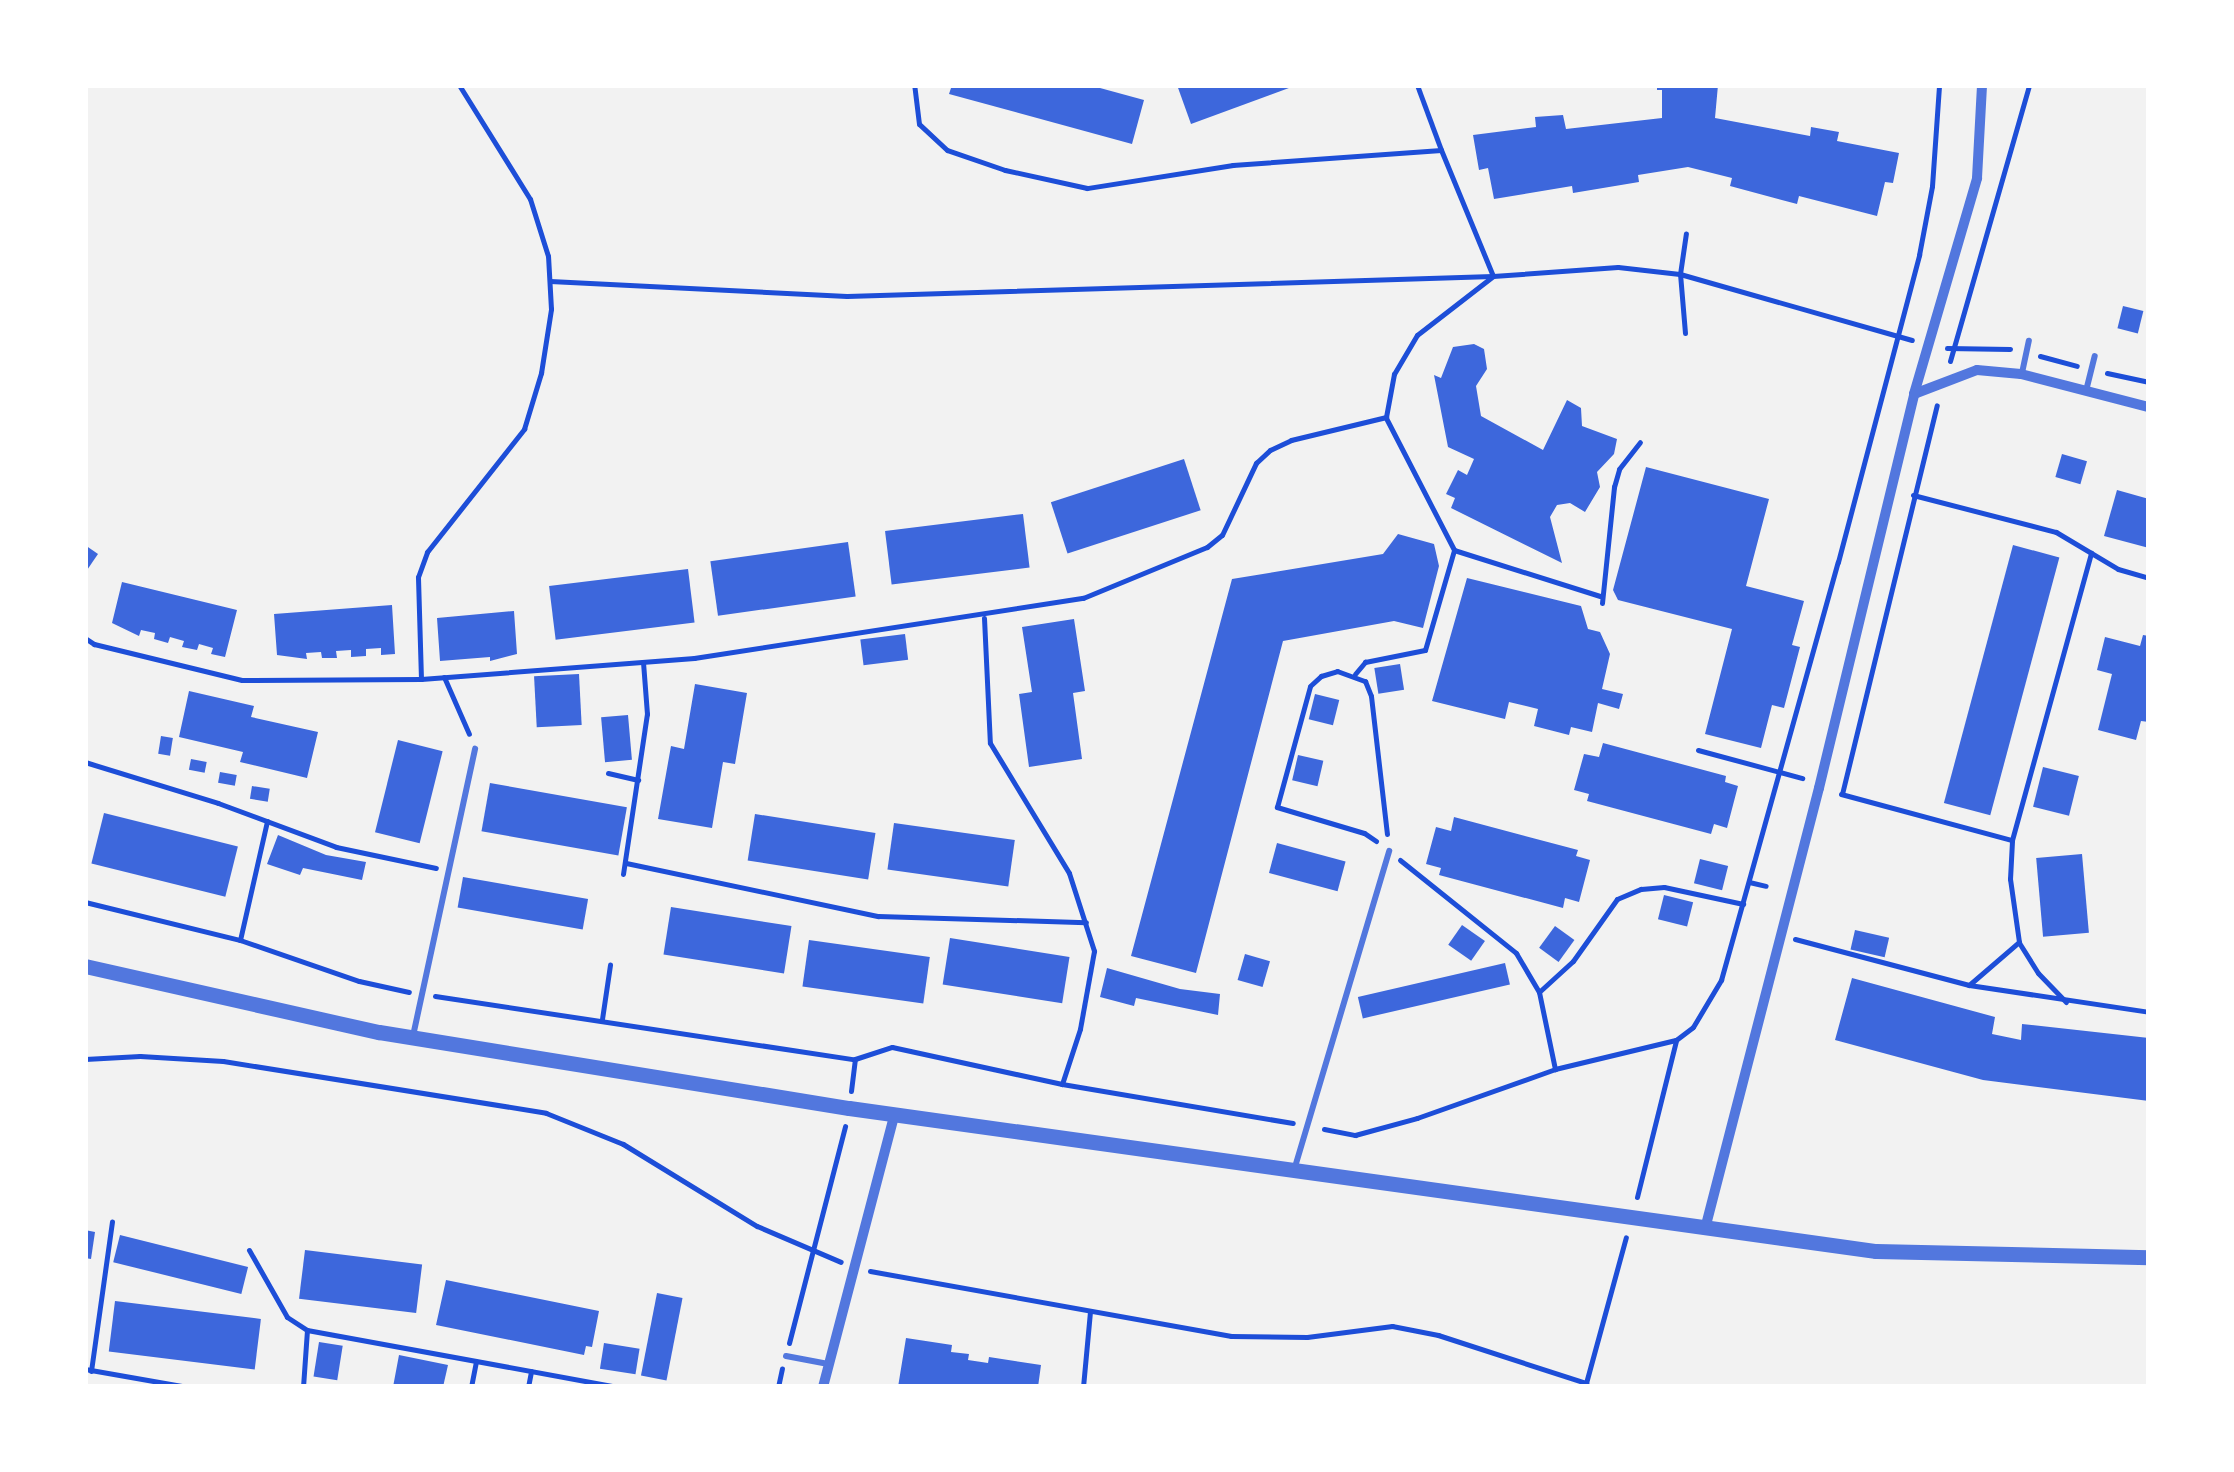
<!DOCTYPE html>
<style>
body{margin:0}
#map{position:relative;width:2234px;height:1472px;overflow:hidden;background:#f2f2f2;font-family:"Nunito Sans",sans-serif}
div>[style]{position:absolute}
.building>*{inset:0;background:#3d67dc;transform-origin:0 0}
.path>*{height:5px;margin:-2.5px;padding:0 2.5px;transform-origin:2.5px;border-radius:2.5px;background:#1d4ed8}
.service>*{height:6px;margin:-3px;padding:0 3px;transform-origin:3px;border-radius:3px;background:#5277de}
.minor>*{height:10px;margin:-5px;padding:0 5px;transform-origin:5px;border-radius:5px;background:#5277de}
.tertiary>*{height:15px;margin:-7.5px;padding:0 7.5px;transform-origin:7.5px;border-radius:7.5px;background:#5277de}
span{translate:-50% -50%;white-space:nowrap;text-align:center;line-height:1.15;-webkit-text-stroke:8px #fff;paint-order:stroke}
.frame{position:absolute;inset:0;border:88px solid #fff;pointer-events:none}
</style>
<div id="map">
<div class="building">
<i style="clip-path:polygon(952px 85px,1089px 85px,1144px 100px,1132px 144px,949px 94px)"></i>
<i style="clip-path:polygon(1177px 85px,1297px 85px,1191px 124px)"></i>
<i style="clip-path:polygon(1657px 85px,1718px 85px,1715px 118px,1810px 136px,1811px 127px,1839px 132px,1837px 141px,1899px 153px,1893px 183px,1885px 182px,1877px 216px,1799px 196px,1797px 204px,1730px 186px,1732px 178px,1688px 167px,1638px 175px,1639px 182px,1573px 193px,1572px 186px,1494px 199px,1488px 168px,1479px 170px,1473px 135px,1536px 127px,1535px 117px,1563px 115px,1566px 129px,1662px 118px,1662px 90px,1657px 90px)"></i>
<i style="left:2123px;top:306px;width:21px;height:23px;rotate:14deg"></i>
<i style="clip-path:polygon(1474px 344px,1484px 349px,1487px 369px,1476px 386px,1481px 416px,1543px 450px,1567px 400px,1581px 408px,1582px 426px,1617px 439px,1614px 454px,1597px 472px,1600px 487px,1585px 512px,1570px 503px,1557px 505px,1550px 517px,1562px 563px,1451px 508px,1455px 498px,1446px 494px,1458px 470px,1467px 475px,1474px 459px,1448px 447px,1434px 375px,1441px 378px,1453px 347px)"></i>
<i style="left:2062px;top:454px;width:26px;height:24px;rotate:16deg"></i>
<i style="left:1184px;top:459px;width:54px;height:140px;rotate:72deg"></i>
<i style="clip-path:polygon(1646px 467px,1769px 499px,1746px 586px,1804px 601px,1792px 645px,1800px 647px,1784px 708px,1772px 705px,1761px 748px,1705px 734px,1732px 629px,1618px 600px,1613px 590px)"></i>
<i style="clip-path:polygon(2117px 490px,2149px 499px,2149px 548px,2104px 536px)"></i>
<i style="left:1023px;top:514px;width:54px;height:139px;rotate:83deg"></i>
<i style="clip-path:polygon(1398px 534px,1434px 544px,1439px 566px,1423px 628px,1394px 621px,1283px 641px,1196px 973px,1131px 956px,1232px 579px,1383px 554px)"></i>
<i style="left:848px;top:542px;width:55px;height:139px;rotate:82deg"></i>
<i style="clip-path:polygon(85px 545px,98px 554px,85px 573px)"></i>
<i style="left:2013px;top:545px;width:48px;height:267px;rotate:15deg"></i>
<i style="left:688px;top:569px;width:54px;height:140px;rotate:83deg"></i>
<i style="clip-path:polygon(1467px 578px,1581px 606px,1588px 629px,1600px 632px,1610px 654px,1602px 689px,1623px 694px,1619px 709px,1598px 703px,1592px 732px,1571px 727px,1569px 735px,1534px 726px,1538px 709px,1509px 702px,1505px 719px,1432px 701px)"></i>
<i style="clip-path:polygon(122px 582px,237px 610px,225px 657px,211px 654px,213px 648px,199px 644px,197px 650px,182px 647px,184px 641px,170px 637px,168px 643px,154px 639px,155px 633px,141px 630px,139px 636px,112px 623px)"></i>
<i style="clip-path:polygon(392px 605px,395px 654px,381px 655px,381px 648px,366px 649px,366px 656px,351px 657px,351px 650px,336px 651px,337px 658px,322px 658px,321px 652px,306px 653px,307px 659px,277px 655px,274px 614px)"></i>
<i style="clip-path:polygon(514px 611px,517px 654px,490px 661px,490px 657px,440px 661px,437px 618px)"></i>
<i style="clip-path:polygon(1074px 619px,1085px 691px,1073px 693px,1082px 759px,1029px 767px,1019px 694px,1032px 692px,1022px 627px)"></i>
<i style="left:905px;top:634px;width:26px;height:45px;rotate:83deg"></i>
<i style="clip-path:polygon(2143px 635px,2149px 636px,2149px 722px,2141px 721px,2136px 740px,2098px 730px,2112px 674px,2097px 670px,2105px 637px,2140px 646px)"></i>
<i style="left:1400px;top:664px;width:26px;height:26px;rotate:81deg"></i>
<i style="left:579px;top:674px;width:51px;height:45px;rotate:87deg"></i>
<i style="clip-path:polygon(695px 684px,747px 693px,735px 764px,723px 762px,712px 828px,658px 819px,671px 746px,684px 749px)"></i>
<i style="clip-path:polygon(189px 691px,254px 706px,251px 717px,318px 732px,307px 778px,240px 762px,243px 752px,179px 737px)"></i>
<i style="left:1315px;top:694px;width:25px;height:26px;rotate:14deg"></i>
<i style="left:628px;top:715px;width:45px;height:27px;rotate:85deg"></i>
<i style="left:161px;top:736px;width:12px;height:18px;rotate:9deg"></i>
<i style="left:398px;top:740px;width:46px;height:95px;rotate:14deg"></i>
<i style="clip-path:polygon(1603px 743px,1726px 776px,1725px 782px,1738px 786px,1727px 828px,1714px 824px,1711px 834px,1587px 801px,1589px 794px,1574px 790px,1584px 754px,1599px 757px)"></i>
<i style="left:1298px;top:755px;width:26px;height:26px;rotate:13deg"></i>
<i style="left:191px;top:759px;width:16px;height:11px;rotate:11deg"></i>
<i style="left:2043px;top:767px;width:37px;height:41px;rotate:14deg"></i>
<i style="left:220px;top:772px;width:17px;height:11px;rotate:10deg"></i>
<i style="left:490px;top:783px;width:139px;height:49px;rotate:10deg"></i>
<i style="left:252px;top:786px;width:18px;height:13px;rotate:9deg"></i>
<i style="left:104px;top:813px;width:138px;height:52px;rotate:14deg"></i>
<i style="left:755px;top:814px;width:122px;height:47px;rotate:9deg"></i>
<i style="clip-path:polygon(1454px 817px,1578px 850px,1576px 856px,1590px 860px,1579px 902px,1565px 898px,1563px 908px,1439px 875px,1441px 868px,1426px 864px,1436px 827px,1451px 831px)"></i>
<i style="left:894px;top:823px;width:122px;height:47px;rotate:8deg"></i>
<i style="clip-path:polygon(278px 835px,326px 855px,366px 862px,362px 880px,303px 868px,300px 875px,267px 864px)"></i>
<i style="left:1277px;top:843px;width:71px;height:31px;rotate:15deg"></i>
<i style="left:2082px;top:854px;width:79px;height:46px;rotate:85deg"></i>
<i style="left:1700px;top:859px;width:29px;height:25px;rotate:14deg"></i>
<i style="left:463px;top:877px;width:127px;height:31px;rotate:10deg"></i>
<i style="left:1664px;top:895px;width:30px;height:25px;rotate:14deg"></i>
<i style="left:671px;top:907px;width:122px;height:48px;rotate:9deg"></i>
<i style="left:1462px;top:925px;width:28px;height:24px;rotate:35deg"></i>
<i style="left:1555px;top:926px;width:24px;height:27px;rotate:36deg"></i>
<i style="left:1855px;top:930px;width:35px;height:20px;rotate:13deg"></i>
<i style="left:950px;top:938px;width:121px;height:47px;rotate:9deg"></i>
<i style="left:809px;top:940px;width:122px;height:47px;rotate:8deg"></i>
<i style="left:1245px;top:954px;width:26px;height:27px;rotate:16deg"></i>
<i style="left:1505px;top:963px;width:22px;height:151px;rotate:77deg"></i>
<i style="clip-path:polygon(1107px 968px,1180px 989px,1220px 994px,1218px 1015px,1136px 998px,1134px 1006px,1100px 997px)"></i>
<i style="clip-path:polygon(1852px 978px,1995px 1017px,1992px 1034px,2021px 1040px,2022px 1024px,2149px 1038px,2149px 1101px,1983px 1080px,1835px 1040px)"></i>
<i style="clip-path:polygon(85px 1230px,95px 1232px,91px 1259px,85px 1258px)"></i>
<i style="left:120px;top:1235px;width:132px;height:28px;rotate:14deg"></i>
<i style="left:305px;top:1250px;width:118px;height:49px;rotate:7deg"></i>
<i style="clip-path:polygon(446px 1280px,599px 1311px,592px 1347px,586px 1346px,584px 1355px,436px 1325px)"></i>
<i style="left:657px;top:1293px;width:26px;height:84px;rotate:11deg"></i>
<i style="left:115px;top:1301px;width:147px;height:51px;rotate:7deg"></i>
<i style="clip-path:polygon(906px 1338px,952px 1345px,951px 1352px,969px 1354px,968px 1360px,988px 1363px,989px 1357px,1041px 1365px,1038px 1387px,898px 1387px)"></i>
<i style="left:319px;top:1342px;width:24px;height:35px;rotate:9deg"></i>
<i style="left:604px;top:1343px;width:36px;height:26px;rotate:9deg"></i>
<i style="clip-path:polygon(399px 1355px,448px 1365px,443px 1387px,393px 1387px)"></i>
</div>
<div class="path">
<i style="left:1417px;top:85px;width:69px;rotate:69.7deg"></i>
<i style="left:550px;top:281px;width:297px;rotate:2.9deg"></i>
<i style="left:847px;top:296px;width:646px;rotate:-1.77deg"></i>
<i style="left:1493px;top:276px;width:136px;rotate:-112.4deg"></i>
<i style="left:1441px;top:150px;width:209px;rotate:175.9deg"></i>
<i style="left:1233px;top:165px;width:148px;rotate:171deg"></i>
<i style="left:1087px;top:188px;width:84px;rotate:-167.6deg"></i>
<i style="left:1005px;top:170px;width:61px;rotate:-161deg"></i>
<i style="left:947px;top:150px;width:38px;rotate:-137deg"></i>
<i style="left:919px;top:124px;width:39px;rotate:-97deg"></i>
<i style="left:1685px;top:333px;width:59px;rotate:-94.8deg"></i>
<i style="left:1680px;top:274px;width:41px;rotate:-81.7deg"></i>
<i style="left:1947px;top:348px;width:63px;rotate:0.9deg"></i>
<i style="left:2040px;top:356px;width:38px;rotate:15deg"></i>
<i style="left:1950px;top:361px;width:287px;rotate:-74deg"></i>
<i style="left:2107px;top:373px;width:43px;rotate:12.1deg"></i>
<i style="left:1386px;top:418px;width:148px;rotate:62.7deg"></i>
<i style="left:1454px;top:550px;width:153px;rotate:17.5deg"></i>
<i style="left:1913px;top:495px;width:148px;rotate:14.5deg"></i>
<i style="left:2056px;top:532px;width:72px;rotate:30.8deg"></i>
<i style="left:2118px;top:569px;width:32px;rotate:16deg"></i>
<i style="left:1602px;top:603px;width:117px;rotate:-84.1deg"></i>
<i style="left:1614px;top:487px;width:19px;rotate:-74deg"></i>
<i style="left:1619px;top:469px;width:34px;rotate:-52deg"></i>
<i style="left:984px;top:618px;width:125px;rotate:87.3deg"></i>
<i style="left:990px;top:743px;width:152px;rotate:58.7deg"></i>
<i style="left:1069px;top:873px;width:82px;rotate:72.2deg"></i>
<i style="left:1094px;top:951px;width:79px;rotate:100.2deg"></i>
<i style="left:1080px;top:1029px;width:58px;rotate:108.1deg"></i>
<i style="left:85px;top:638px;width:11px;rotate:34deg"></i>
<i style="left:94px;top:644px;width:152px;rotate:13.7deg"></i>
<i style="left:242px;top:680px;width:179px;rotate:-0.3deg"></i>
<i style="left:421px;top:679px;width:274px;rotate:-4.4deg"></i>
<i style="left:694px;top:658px;width:394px;rotate:-8.8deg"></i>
<i style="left:1083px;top:598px;width:134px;rotate:-22.4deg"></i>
<i style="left:1207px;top:547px;width:19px;rotate:-39deg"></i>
<i style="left:1222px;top:535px;width:80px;rotate:-64.7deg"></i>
<i style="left:1256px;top:463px;width:19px;rotate:-43deg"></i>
<i style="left:1270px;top:450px;width:23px;rotate:-25deg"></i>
<i style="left:1291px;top:440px;width:98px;rotate:-13.6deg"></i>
<i style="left:1386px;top:417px;width:44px;rotate:-79.5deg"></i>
<i style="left:1394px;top:374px;width:45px;rotate:-59.5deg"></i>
<i style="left:1417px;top:335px;width:96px;rotate:-37.8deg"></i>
<i style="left:1493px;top:276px;width:125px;rotate:-4.1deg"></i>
<i style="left:1618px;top:267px;width:62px;rotate:6.4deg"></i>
<i style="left:1680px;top:274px;width:241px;rotate:15.9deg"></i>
<i style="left:1355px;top:674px;width:16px;rotate:-50deg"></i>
<i style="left:1365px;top:662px;width:61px;rotate:-11.3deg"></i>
<i style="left:1425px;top:650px;width:104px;rotate:-73.8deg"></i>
<i style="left:444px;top:677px;width:62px;rotate:66.3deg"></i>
<i style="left:421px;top:679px;width:102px;rotate:-91.7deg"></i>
<i style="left:418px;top:577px;width:27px;rotate:-70deg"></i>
<i style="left:427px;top:552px;width:157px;rotate:-51.7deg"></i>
<i style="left:524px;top:429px;width:59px;rotate:-73.1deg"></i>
<i style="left:541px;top:373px;width:65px;rotate:-81.1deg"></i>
<i style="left:551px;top:309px;width:53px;rotate:-93.2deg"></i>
<i style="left:548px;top:256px;width:60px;rotate:-107.5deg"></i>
<i style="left:530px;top:199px;width:134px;rotate:-121.9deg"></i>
<i style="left:1698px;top:750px;width:108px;rotate:15.1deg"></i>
<i style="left:85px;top:762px;width:139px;rotate:17.1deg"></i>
<i style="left:218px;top:803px;width:126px;rotate:20.4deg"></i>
<i style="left:336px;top:847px;width:102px;rotate:11.9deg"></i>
<i style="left:608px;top:773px;width:31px;rotate:13deg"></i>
<i style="left:1841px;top:794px;width:177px;rotate:15.1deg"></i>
<i style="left:1842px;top:794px;width:400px;rotate:-76.3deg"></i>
<i style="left:1376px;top:841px;width:14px;rotate:-146deg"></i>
<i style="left:1364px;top:833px;width:91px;rotate:-163.4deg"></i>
<i style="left:1277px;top:807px;width:125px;rotate:-74.7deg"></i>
<i style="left:1310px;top:686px;width:15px;rotate:-42deg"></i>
<i style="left:1321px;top:676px;width:17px;rotate:-17deg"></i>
<i style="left:1337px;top:671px;width:30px;rotate:20deg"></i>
<i style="left:1365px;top:681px;width:16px;rotate:68deg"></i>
<i style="left:1371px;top:696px;width:139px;rotate:83.4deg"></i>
<i style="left:1400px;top:860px;width:149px;rotate:38.7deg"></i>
<i style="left:1516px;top:953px;width:45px;rotate:59.5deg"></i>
<i style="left:1539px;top:992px;width:79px;rotate:78.3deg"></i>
<i style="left:626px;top:863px;width:258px;rotate:11.9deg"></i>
<i style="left:878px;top:916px;width:208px;rotate:1.7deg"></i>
<i style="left:623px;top:874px;width:162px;rotate:-81.5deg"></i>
<i style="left:647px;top:714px;width:52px;rotate:-94.4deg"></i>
<i style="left:1749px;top:882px;width:17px;rotate:13deg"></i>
<i style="left:85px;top:902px;width:160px;rotate:13.8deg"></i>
<i style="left:240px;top:940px;width:126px;rotate:19deg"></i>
<i style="left:359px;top:981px;width:51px;rotate:12.4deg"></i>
<i style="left:1795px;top:939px;width:180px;rotate:14.8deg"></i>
<i style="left:1969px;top:985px;width:182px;rotate:8.5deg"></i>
<i style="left:240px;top:940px;width:122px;rotate:-77.2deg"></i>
<i style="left:1969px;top:985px;width:66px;rotate:-40.7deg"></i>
<i style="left:1539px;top:992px;width:46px;rotate:-42.4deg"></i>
<i style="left:1573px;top:961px;width:76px;rotate:-54.6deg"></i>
<i style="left:1617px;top:899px;width:26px;rotate:-23deg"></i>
<i style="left:1641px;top:889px;width:23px;rotate:-5deg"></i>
<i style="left:1664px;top:887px;width:81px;rotate:12.1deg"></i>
<i style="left:435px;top:996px;width:424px;rotate:8.6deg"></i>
<i style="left:2066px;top:1002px;width:40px;rotate:-134deg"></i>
<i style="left:2038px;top:973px;width:36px;rotate:-122deg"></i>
<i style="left:2019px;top:942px;width:64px;rotate:-98.1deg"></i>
<i style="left:2010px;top:879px;width:39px;rotate:-87deg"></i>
<i style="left:2012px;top:840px;width:298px;rotate:-74.6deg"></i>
<i style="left:602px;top:1019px;width:55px;rotate:-81.6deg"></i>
<i style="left:85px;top:1059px;width:55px;rotate:-3.1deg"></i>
<i style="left:140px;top:1056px;width:83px;rotate:3.4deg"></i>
<i style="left:223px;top:1061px;width:327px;rotate:9.1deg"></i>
<i style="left:546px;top:1113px;width:83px;rotate:21.9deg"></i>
<i style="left:623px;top:1144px;width:157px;rotate:31.5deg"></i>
<i style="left:757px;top:1226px;width:91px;rotate:23.2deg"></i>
<i style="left:851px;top:1091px;width:32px;rotate:-83deg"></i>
<i style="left:855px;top:1059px;width:39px;rotate:-18deg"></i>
<i style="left:892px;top:1047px;width:174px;rotate:12.3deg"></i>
<i style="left:1062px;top:1084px;width:234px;rotate:9.6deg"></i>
<i style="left:1324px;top:1129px;width:32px;rotate:11deg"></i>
<i style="left:1355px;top:1135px;width:64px;rotate:-15.3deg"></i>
<i style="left:1417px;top:1118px;width:146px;rotate:-19.5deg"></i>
<i style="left:1555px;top:1069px;width:124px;rotate:-13.5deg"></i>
<i style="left:1637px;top:1197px;width:162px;rotate:-76deg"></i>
<i style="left:1676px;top:1040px;width:21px;rotate:-37deg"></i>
<i style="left:1693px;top:1027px;width:55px;rotate:-59.2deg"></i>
<i style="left:1721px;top:980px;width:434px;rotate:-74.4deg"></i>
<i style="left:1838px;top:562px;width:318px;rotate:-75.2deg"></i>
<i style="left:1919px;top:255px;width:70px;rotate:-79.3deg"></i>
<i style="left:1932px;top:186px;width:101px;rotate:-86deg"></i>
<i style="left:249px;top:1250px;width:77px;rotate:60.4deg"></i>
<i style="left:287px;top:1317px;width:24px;rotate:33deg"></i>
<i style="left:307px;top:1330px;width:317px;rotate:10.4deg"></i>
<i style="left:870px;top:1271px;width:367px;rotate:10.2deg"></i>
<i style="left:1231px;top:1336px;width:76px;rotate:0.8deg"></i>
<i style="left:1307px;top:1337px;width:86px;rotate:-7.4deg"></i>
<i style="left:1392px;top:1326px;width:47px;rotate:11.1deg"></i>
<i style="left:1438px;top:1335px;width:156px;rotate:18deg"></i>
<i style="left:1586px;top:1383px;width:4px;rotate:104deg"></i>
<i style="left:789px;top:1343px;width:224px;rotate:-75.5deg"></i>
<i style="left:85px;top:1369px;width:104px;rotate:10deg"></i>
<i style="left:91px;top:1371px;width:151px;rotate:-82deg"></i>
<i style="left:1586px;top:1383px;width:151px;rotate:-74.7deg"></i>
<i style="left:303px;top:1387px;width:57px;rotate:-86deg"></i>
<i style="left:471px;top:1387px;width:26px;rotate:-79deg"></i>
<i style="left:528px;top:1387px;width:16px;rotate:-79deg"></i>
<i style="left:778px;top:1387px;width:19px;rotate:-78deg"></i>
<i style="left:1083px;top:1387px;width:76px;rotate:-84.7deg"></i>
</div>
<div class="service">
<i style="left:2022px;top:373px;width:33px;rotate:-78deg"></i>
<i style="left:2086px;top:391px;width:36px;rotate:-76deg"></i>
<i style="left:413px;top:1036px;width:294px;rotate:-77.8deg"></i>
<i style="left:1295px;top:1167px;width:330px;rotate:-73.4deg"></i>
<i style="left:786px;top:1356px;width:43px;rotate:10.8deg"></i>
</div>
<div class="minor">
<i style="left:1914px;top:394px;width:67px;rotate:-20.9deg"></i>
<i style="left:1977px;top:370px;width:44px;rotate:5.2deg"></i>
<i style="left:2021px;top:374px;width:132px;rotate:14.5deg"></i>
<i style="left:1706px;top:1225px;width:451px;rotate:-75.5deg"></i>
<i style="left:1819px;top:788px;width:405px;rotate:-76.4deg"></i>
<i style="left:1914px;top:394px;width:225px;rotate:-73.7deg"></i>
<i style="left:1977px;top:178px;width:93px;rotate:-86.9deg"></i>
<i style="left:823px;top:1387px;width:283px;rotate:-75.3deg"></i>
</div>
<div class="tertiary">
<i style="left:85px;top:966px;width:301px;rotate:12.7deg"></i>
<i style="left:379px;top:1032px;width:476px;rotate:9.2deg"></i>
<i style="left:849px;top:1108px;width:1037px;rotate:7.93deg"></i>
<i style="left:1876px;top:1251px;width:273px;rotate:1.3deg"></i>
</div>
<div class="frame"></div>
</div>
